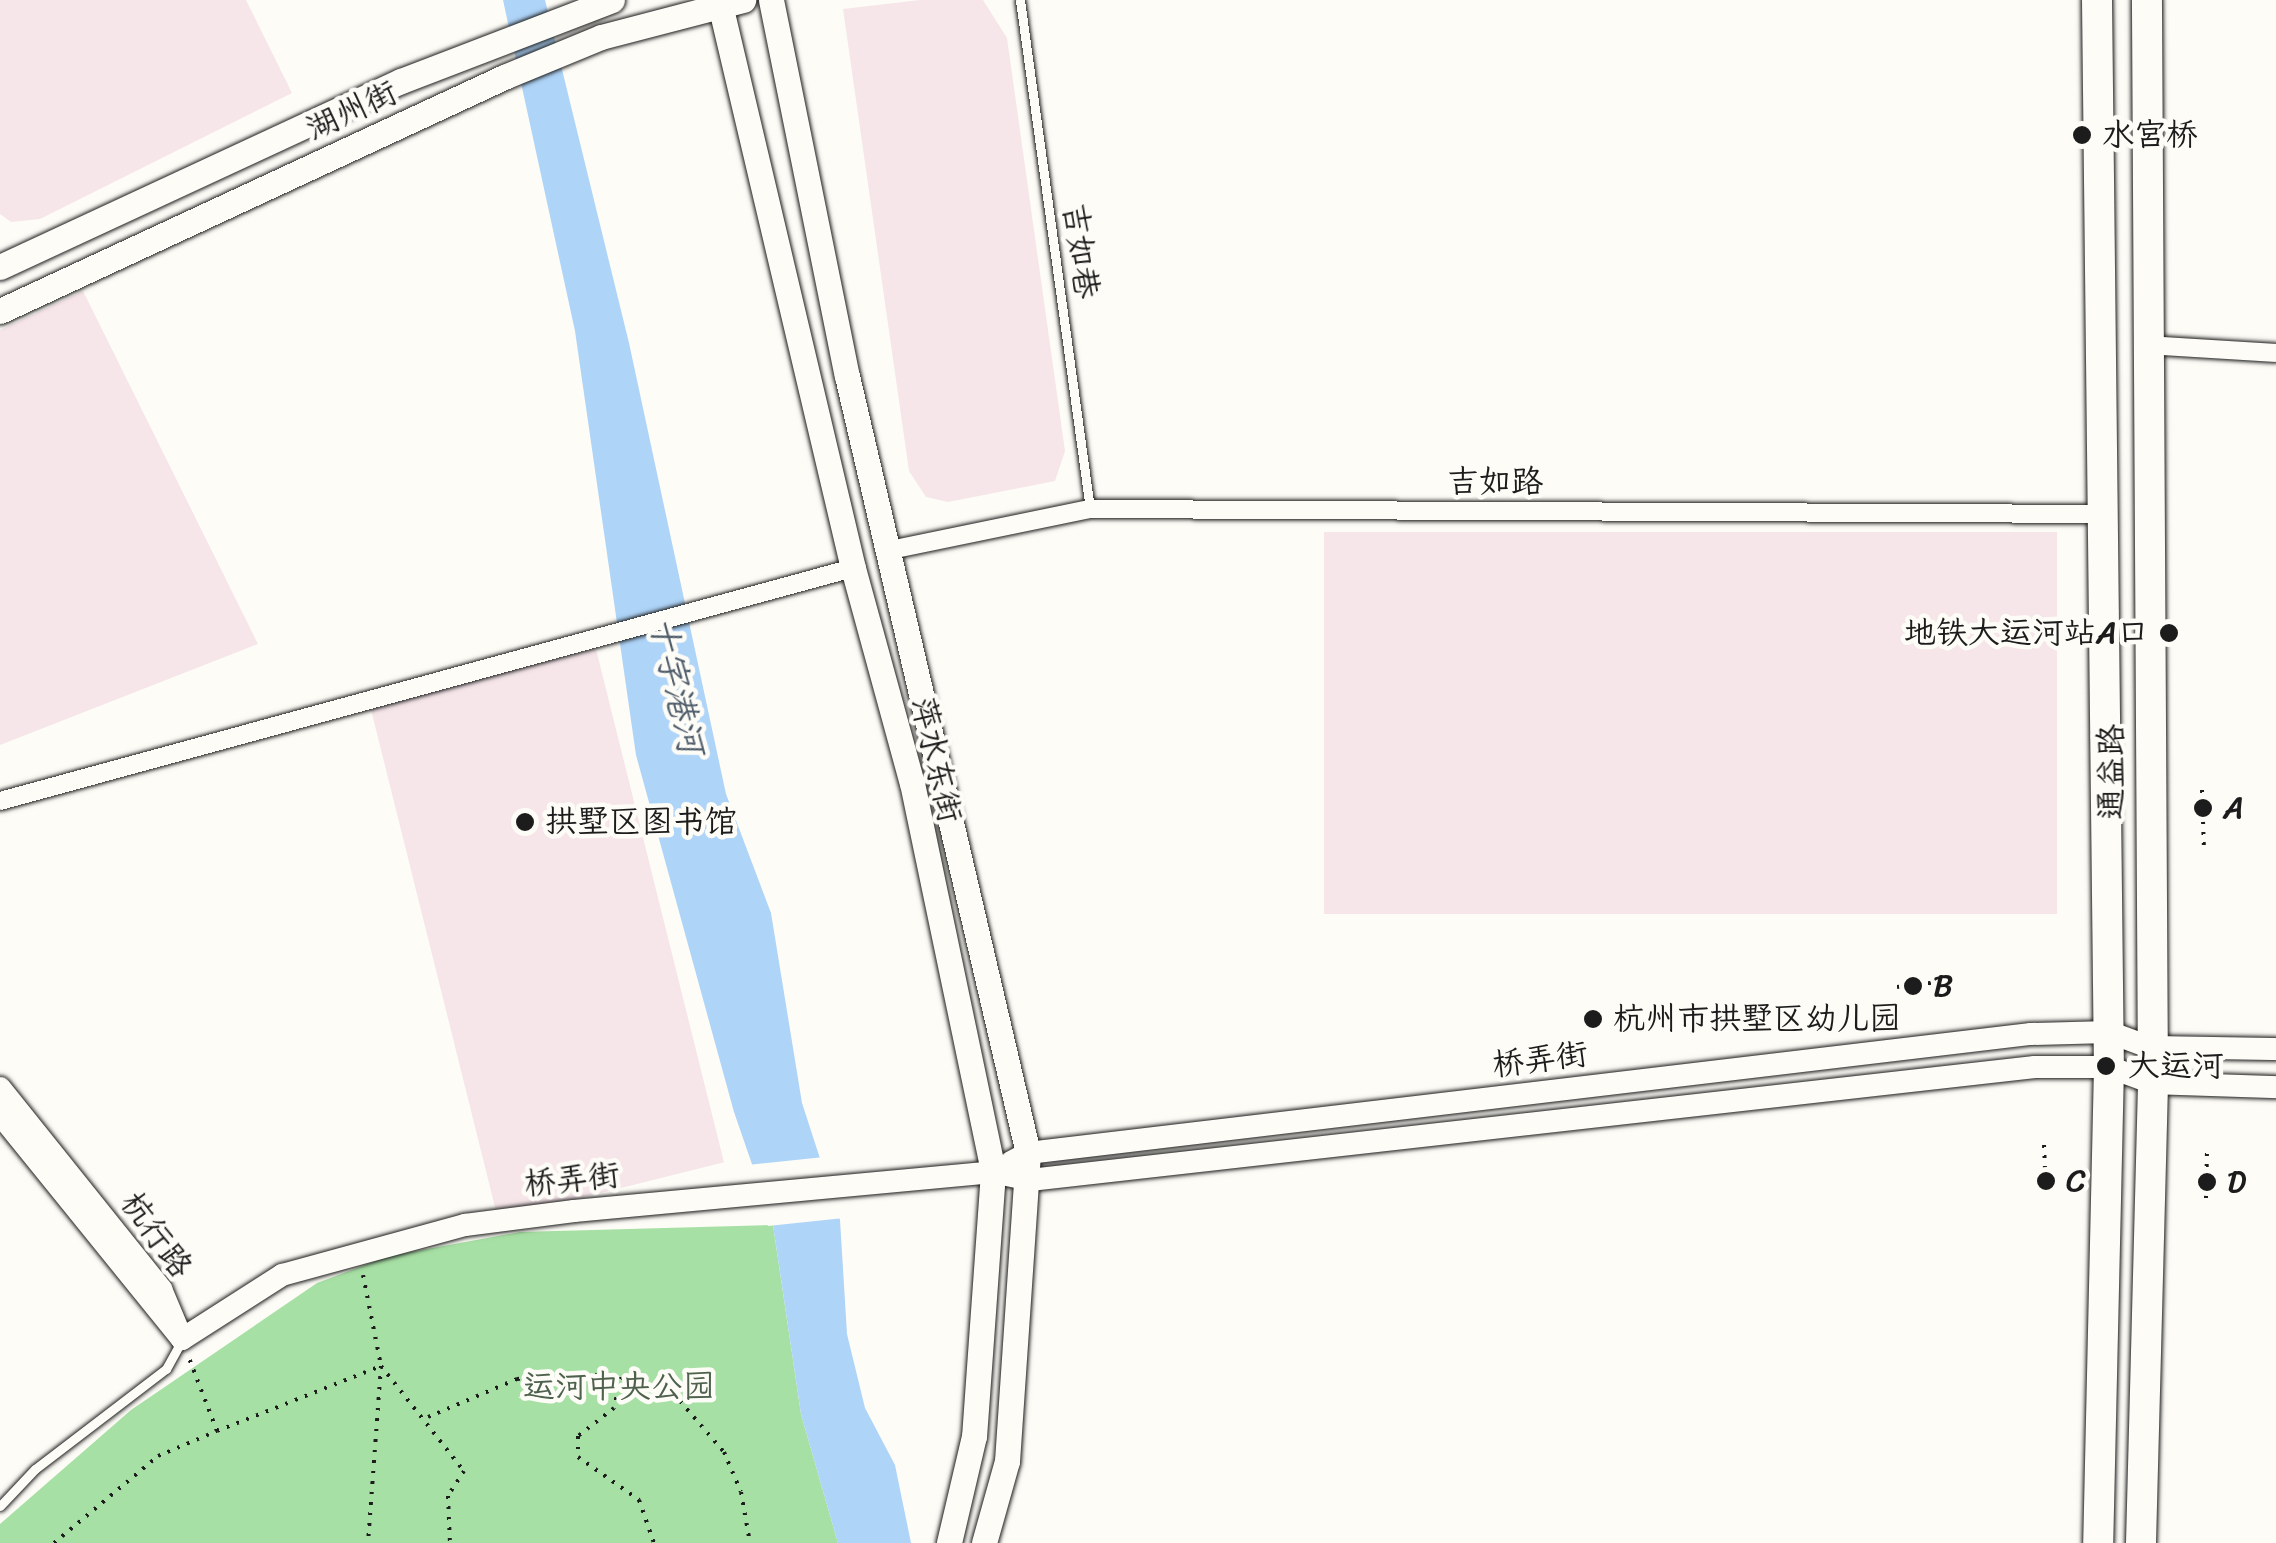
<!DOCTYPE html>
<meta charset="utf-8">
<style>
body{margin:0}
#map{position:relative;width:2276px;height:1543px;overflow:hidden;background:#fdfcf7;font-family:Sriracha,"LXGW WenKai TC",sans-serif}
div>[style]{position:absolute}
.built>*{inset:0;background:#f6e6ea;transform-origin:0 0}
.green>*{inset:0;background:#a7e0a4}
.water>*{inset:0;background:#aed4f8}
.pier>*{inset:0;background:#fdfcf7}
.path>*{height:4px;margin-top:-2px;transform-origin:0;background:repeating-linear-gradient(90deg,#1c1c1c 0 2.5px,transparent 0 10.5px)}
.roads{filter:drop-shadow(0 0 2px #1c1c1c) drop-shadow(0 0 2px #1c1c1c)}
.service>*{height:9px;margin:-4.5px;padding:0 4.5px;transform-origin:4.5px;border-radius:4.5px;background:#fdfcf7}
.minor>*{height:18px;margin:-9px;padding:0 9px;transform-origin:9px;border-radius:9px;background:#fdfcf7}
.tertiary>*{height:22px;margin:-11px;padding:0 11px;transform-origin:11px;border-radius:11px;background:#fdfcf7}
.secondary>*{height:25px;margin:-12.5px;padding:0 12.5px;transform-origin:12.5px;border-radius:12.5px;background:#fdfcf7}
.primary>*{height:30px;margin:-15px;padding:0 15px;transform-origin:15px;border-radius:15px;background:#fdfcf7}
.dots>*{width:28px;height:28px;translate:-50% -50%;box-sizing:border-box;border:5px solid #fdfcf7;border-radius:50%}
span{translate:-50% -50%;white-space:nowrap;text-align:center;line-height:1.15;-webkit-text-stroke:9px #fdfcf7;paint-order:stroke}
.street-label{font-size:32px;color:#1c1c1c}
.poi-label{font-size:32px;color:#1c1c1c}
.left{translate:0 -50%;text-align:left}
.right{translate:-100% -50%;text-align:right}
.park-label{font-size:32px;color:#4d614c}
.water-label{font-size:35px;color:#4f5c69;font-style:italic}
</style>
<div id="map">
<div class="built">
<i style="clip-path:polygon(0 0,246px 0,292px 93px,40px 219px,11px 222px,0 214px)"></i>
<i style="clip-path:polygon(920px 0,983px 0,1007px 38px,1065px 451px,1055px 481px,948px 502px,926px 497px,909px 471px,843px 9px)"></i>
<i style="clip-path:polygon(83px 291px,258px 644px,0 745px,0 330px)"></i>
<i style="left:1324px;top:532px;width:733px;height:382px"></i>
<i style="left:596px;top:649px;width:529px;height:233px;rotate:76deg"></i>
</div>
<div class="green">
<i style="clip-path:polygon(773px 1225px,801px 1414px,838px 1543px,0 1543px,0 1524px,131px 1410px,317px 1283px,389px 1256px,520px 1232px)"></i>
</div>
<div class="water">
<i style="clip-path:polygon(503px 0,545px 0,629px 343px,726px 794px,771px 913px,802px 1103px,840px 1220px,847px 1334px,865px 1408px,895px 1465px,911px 1543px,838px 1543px,801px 1414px,773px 1225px,734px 1112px,636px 755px,575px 331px)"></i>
</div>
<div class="pier">
<i style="clip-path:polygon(824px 1157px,844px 1218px,768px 1226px,747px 1165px)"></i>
</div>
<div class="path">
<i style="left:2202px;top:790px;width:61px;rotate:88.1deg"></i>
<i style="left:1897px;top:987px;width:58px;rotate:-6.9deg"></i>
<i style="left:2044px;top:1145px;width:48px;rotate:87.6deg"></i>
<i style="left:2206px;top:1198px;width:47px;rotate:-88.8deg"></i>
<i style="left:363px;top:1275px;width:93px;rotate:78.8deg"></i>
<i style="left:381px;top:1366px;width:134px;rotate:51.7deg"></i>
<i style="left:464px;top:1471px;width:30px;rotate:123deg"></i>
<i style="left:448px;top:1496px;width:47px;rotate:87.6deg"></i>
<i style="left:621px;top:1377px;width:32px;rotate:103deg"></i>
<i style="left:614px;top:1408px;width:46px;rotate:142.1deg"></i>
<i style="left:578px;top:1436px;width:21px;rotate:90deg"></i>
<i style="left:578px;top:1457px;width:75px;rotate:35.2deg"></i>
<i style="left:639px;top:1500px;width:46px;rotate:70.8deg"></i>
<i style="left:428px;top:1417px;width:97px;rotate:-23.1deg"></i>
<i style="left:517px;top:1379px;width:67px;rotate:-5.1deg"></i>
<i style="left:584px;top:1373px;width:71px;rotate:11.3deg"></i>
<i style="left:654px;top:1387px;width:30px;rotate:28deg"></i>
<i style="left:680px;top:1401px;width:67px;rotate:49.2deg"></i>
<i style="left:724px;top:1452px;width:43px;rotate:67deg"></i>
<i style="left:741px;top:1492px;width:52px;rotate:80deg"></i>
<i style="left:217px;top:1431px;width:176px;rotate:-21.6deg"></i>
<i style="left:381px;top:1366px;width:177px;rotate:94.2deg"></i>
<i style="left:54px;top:1543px;width:136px;rotate:-39.9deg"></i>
<i style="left:158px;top:1456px;width:64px;rotate:-23deg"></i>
<i style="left:217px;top:1431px;width:78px;rotate:-111deg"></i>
</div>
<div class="roads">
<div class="service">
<i style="left:1020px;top:0;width:514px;rotate:82.17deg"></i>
<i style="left:0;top:1506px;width:51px;rotate:-46.6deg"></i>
<i style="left:35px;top:1469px;width:165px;rotate:-37.4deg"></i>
<i style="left:166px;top:1369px;width:31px;rotate:-61deg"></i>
</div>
<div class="minor">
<i style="left:2147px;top:345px;width:129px;rotate:3.5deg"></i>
<i style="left:890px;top:550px;width:204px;rotate:-11.6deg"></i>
<i style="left:1090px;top:509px;width:1013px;rotate:0.28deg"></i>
<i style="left:0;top:801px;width:884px;rotate:-15.28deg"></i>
</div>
<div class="tertiary">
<i style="left:0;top:1088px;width:258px;rotate:51.3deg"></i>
<i style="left:161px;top:1289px;width:54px;rotate:67.2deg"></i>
<i style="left:182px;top:1339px;width:289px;rotate:-129deg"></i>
<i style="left:1011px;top:1162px;width:19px;rotate:-28deg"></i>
<i style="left:1028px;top:1153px;width:1010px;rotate:-6.77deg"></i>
<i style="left:2031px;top:1034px;width:78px;rotate:-1.5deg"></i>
<i style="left:2109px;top:1032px;width:43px;rotate:20.6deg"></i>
<i style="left:2149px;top:1047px;width:127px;rotate:0.9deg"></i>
<i style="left:182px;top:1339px;width:119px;rotate:-32.6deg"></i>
<i style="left:282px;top:1275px;width:190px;rotate:-15.3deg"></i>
<i style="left:465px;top:1225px;width:110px;rotate:-7.3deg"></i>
<i style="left:574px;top:1211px;width:421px;rotate:-5.3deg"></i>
<i style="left:993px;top:1172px;width:38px;rotate:12deg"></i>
<i style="left:1030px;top:1180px;width:1011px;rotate:-6.42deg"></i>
<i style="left:2035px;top:1067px;width:74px"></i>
<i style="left:2109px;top:1067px;width:47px;rotate:20deg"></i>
<i style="left:2153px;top:1083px;width:123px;rotate:1.9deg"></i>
</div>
<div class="secondary">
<i style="left:719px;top:0;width:584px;rotate:76.73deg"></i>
<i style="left:853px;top:568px;width:223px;rotate:74.7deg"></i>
<i style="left:912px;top:783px;width:397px;rotate:78.2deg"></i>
<i style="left:993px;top:1172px;width:265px;rotate:94.1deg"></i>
<i style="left:974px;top:1436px;width:110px;rotate:103.2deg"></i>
<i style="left:771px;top:0;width:384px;rotate:78.6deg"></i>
<i style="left:847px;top:376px;width:798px;rotate:76.89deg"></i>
<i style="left:1028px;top:1153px;width:309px;rotate:93.9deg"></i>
<i style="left:1007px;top:1461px;width:85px;rotate:105.7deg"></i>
<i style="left:0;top:267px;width:442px;rotate:-24.9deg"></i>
<i style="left:401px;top:81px;width:226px;rotate:-21deg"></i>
<i style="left:0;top:311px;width:556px;rotate:-24.9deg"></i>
<i style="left:504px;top:77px;width:105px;rotate:-22.4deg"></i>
<i style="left:601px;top:37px;width:147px;rotate:-14.6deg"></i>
</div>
<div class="primary">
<i style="left:2097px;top:0;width:1067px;rotate:89.36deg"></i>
<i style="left:2109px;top:1067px;width:476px;rotate:91.3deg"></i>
<i style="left:2141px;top:1543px;width:460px;rotate:-88.5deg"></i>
<i style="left:2153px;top:1083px;width:1083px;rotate:-90.32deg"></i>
</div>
</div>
<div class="dots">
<i style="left:2082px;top:135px;background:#1c1c1c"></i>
<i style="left:2169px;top:633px;background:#1c1c1c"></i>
<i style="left:2203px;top:808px;background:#1c1c1c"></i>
<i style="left:525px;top:822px;background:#1c1c1c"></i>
<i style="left:1913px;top:986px;background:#1c1c1c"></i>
<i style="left:1593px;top:1019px;background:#1c1c1c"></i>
<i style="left:2106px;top:1066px;background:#1c1c1c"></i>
<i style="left:2046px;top:1181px;background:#1c1c1c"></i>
<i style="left:2207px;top:1182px;background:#1c1c1c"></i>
</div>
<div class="street-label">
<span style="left:352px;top:111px;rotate:-25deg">湖州街</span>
<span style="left:1080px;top:251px;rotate:82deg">吉如巷</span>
<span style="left:1495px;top:482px">吉如路</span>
<span style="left:936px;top:760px;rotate:77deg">萍水东街</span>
<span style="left:2112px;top:772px;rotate:-90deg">通益路</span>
<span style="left:1540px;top:1060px;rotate:-7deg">桥弄街</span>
<span style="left:572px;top:1180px;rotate:-6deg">桥弄街</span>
<span style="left:156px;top:1235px;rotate:54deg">杭行路</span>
</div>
<div class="poi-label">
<span class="left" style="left:2102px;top:135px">水宫桥</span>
<span class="right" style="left:2149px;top:633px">地铁大运河站A口</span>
<span class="left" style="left:2223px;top:808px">A</span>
<span class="left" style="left:545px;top:822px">拱墅区图书馆</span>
<span class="left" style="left:1933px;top:986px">B</span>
<span class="left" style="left:1613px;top:1019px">杭州市拱墅区幼儿园</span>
<span class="left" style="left:2128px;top:1066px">大运河</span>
<span class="left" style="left:2066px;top:1181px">C</span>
<span class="left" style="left:2227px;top:1182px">D</span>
</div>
<div class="park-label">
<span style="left:619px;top:1387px">运河中央公园</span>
</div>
<div class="water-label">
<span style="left:677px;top:685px;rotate:77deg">十字港河</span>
</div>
</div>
